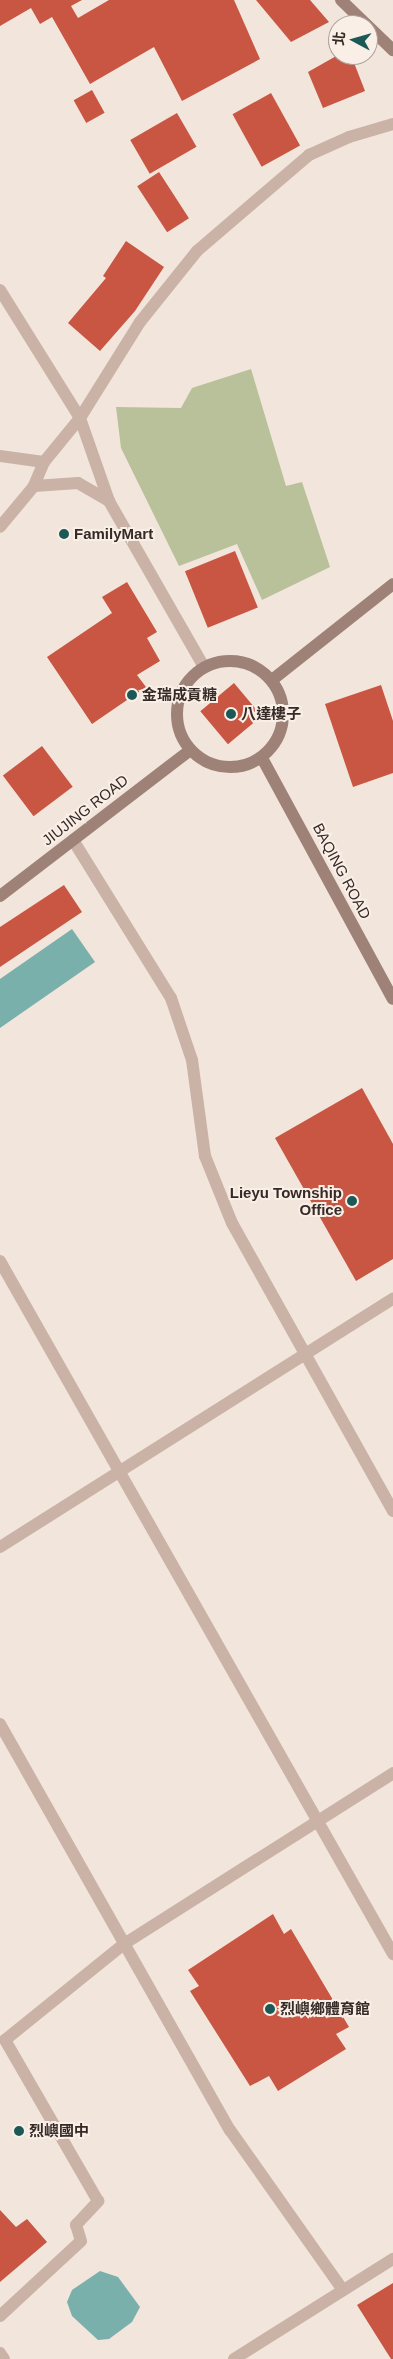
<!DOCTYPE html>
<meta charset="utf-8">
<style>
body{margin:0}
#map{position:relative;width:393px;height:2359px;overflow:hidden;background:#f2e5db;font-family:Helvetica,"Noto Sans TC",sans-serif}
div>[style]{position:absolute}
.green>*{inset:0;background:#b8c19a}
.water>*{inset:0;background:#79b0ac}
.building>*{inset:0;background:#c85643;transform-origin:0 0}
.street>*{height:12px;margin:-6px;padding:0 6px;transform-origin:6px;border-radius:6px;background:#cab3a6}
.secondary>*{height:12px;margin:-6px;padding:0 6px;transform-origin:6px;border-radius:6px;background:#9e8278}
.secondary>.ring{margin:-6px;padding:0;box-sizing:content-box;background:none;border:12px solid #9e8278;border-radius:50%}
.dots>*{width:14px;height:14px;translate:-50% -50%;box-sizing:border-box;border:2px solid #faefe7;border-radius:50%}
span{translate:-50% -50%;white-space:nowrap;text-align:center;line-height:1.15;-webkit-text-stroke:4px #faefe7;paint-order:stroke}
.poi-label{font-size:15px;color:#362a27;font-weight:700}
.left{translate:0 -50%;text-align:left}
.right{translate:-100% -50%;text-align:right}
.street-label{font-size:15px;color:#362a27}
.north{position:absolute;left:328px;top:15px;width:50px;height:50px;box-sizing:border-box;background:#faefe7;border:1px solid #aca09a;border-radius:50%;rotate:276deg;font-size:14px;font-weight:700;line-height:20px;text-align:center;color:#362a27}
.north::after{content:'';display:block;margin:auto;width:18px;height:22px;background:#1c5956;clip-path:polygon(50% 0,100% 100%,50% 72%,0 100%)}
</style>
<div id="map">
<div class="green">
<i style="clip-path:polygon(251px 369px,286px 486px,302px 482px,330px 567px,262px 600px,237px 544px,179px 566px,121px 448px,116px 407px,181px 408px,192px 388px)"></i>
</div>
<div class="water">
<i style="clip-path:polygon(72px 929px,95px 962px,0 1028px,0 979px)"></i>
<i style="clip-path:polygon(100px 2271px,118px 2277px,140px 2307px,132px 2322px,109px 2339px,98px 2340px,72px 2316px,67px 2302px,72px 2290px)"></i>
</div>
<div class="building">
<i style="clip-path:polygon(0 0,82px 0,71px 6px,78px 18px,109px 0,234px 0,260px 59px,182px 101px,154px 47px,90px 84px,52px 17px,40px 24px,31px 8px,0 26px)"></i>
<i style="clip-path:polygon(256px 0,310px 0,329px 22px,291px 42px)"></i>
<i style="clip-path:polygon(338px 55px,351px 55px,365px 91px,323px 108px,308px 72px)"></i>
<i style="left:92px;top:90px;width:26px;height:21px;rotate:61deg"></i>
<i style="left:271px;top:93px;width:60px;height:44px;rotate:61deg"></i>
<i style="left:177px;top:113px;width:39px;height:54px;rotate:60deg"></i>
<i style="left:159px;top:172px;width:55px;height:26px;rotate:57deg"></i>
<i style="clip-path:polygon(126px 241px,164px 267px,135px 311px,100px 351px,68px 323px,106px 278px,103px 276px)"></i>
<i style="left:235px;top:551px;width:61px;height:54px;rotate:68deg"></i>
<i style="clip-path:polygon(127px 582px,157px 632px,147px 638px,160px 661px,137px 675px,146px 687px,92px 724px,47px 657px,112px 613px,102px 597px)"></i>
<i style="left:234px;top:683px;width:43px;height:44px;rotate:50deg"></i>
<i style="clip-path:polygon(381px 685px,393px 721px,393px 773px,353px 787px,325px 704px)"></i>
<i style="left:42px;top:746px;width:51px;height:49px;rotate:53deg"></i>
<i style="clip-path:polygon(64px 885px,82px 912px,0 967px,0 927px)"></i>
<i style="clip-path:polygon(362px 1088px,393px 1144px,393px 1259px,356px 1281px,275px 1138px)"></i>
<i style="clip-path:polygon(273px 1914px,284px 1934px,291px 1929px,349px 2027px,336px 2034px,346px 2049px,278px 2091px,269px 2076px,250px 2086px,190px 1991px,199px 1986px,188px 1970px)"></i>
<i style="clip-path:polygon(0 2210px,16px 2227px,27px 2219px,47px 2242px,0 2282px)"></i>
<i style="clip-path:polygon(393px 2283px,393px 2359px,391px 2359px,357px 2305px)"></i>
</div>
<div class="street">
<i style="left:0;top:290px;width:151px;rotate:58deg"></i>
<i style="left:80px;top:418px;width:57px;rotate:129.3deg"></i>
<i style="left:44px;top:462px;width:26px;rotate:113deg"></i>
<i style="left:34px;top:486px;width:53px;rotate:129.7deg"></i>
<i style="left:0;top:456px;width:44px;rotate:7.8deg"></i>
<i style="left:34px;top:486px;width:44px;rotate:-3.9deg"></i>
<i style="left:78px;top:483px;width:36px;rotate:30deg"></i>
<i style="left:204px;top:667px;width:191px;rotate:-119.8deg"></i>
<i style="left:109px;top:501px;width:88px;rotate:-109.3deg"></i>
<i style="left:80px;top:418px;width:113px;rotate:-58deg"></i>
<i style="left:140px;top:322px;width:91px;rotate:-51.2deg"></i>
<i style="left:197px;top:251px;width:148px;rotate:-40.6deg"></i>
<i style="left:309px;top:155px;width:44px;rotate:-24.2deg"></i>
<i style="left:349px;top:137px;width:46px;rotate:-16.5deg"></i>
<i style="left:73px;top:840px;width:186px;rotate:58.2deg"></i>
<i style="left:171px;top:998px;width:65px;rotate:71.3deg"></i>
<i style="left:192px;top:1060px;width:97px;rotate:82.3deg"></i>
<i style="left:205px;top:1156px;width:72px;rotate:68.1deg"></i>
<i style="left:232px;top:1223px;width:330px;rotate:60.8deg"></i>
<i style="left:0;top:1261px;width:797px;rotate:60.44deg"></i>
<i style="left:0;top:1547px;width:465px;rotate:-32.3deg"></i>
<i style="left:0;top:1724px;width:467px;rotate:60.5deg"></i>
<i style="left:230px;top:2130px;width:196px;rotate:54.8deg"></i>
<i style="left:0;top:2316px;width:110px;rotate:-42.8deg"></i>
<i style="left:81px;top:2241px;width:17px;rotate:-107deg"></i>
<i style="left:76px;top:2225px;width:33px;rotate:-47deg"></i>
<i style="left:98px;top:2201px;width:186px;rotate:-120deg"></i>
<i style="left:5px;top:2040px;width:153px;rotate:-38.9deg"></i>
<i style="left:124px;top:1944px;width:319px;rotate:-32.4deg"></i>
<i style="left:0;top:2353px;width:7px;rotate:56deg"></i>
<i style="left:234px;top:2359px;width:188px;rotate:-32.2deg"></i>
</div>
<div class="secondary">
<i style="left:341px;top:0;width:36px;rotate:44deg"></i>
<i style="left:368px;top:26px;width:35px;rotate:44deg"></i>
<i class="ring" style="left:177px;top:661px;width:94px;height:94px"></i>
<i style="left:272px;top:680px;width:154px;rotate:-38.4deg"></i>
<i style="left:262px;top:758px;width:274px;rotate:61.5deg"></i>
<i style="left:0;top:896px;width:240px;rotate:-37.5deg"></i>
</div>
<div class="dots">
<i style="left:64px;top:534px;background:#1c5956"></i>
<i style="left:132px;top:695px;background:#1c5956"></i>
<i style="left:231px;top:714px;background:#1c5956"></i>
<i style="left:352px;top:1201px;background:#1c5956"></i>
<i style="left:270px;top:2009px;background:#1c5956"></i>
<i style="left:19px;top:2131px;background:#1c5956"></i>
</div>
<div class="poi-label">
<span class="left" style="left:74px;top:534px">FamilyMart</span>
<span class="left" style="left:142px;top:695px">金瑞成貢糖</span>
<span class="left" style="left:241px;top:714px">八達樓子</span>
<span class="right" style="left:342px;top:1201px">Lieyu Township<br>Office</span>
<span class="left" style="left:280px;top:2009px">烈嶼鄉體育館</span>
<span class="left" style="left:29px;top:2131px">烈嶼國中</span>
</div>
<div class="street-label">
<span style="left:85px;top:810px;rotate:-38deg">JIUJING ROAD</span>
<span style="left:342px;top:871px;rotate:62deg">BAQING ROAD</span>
</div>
<div class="north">北</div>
</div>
